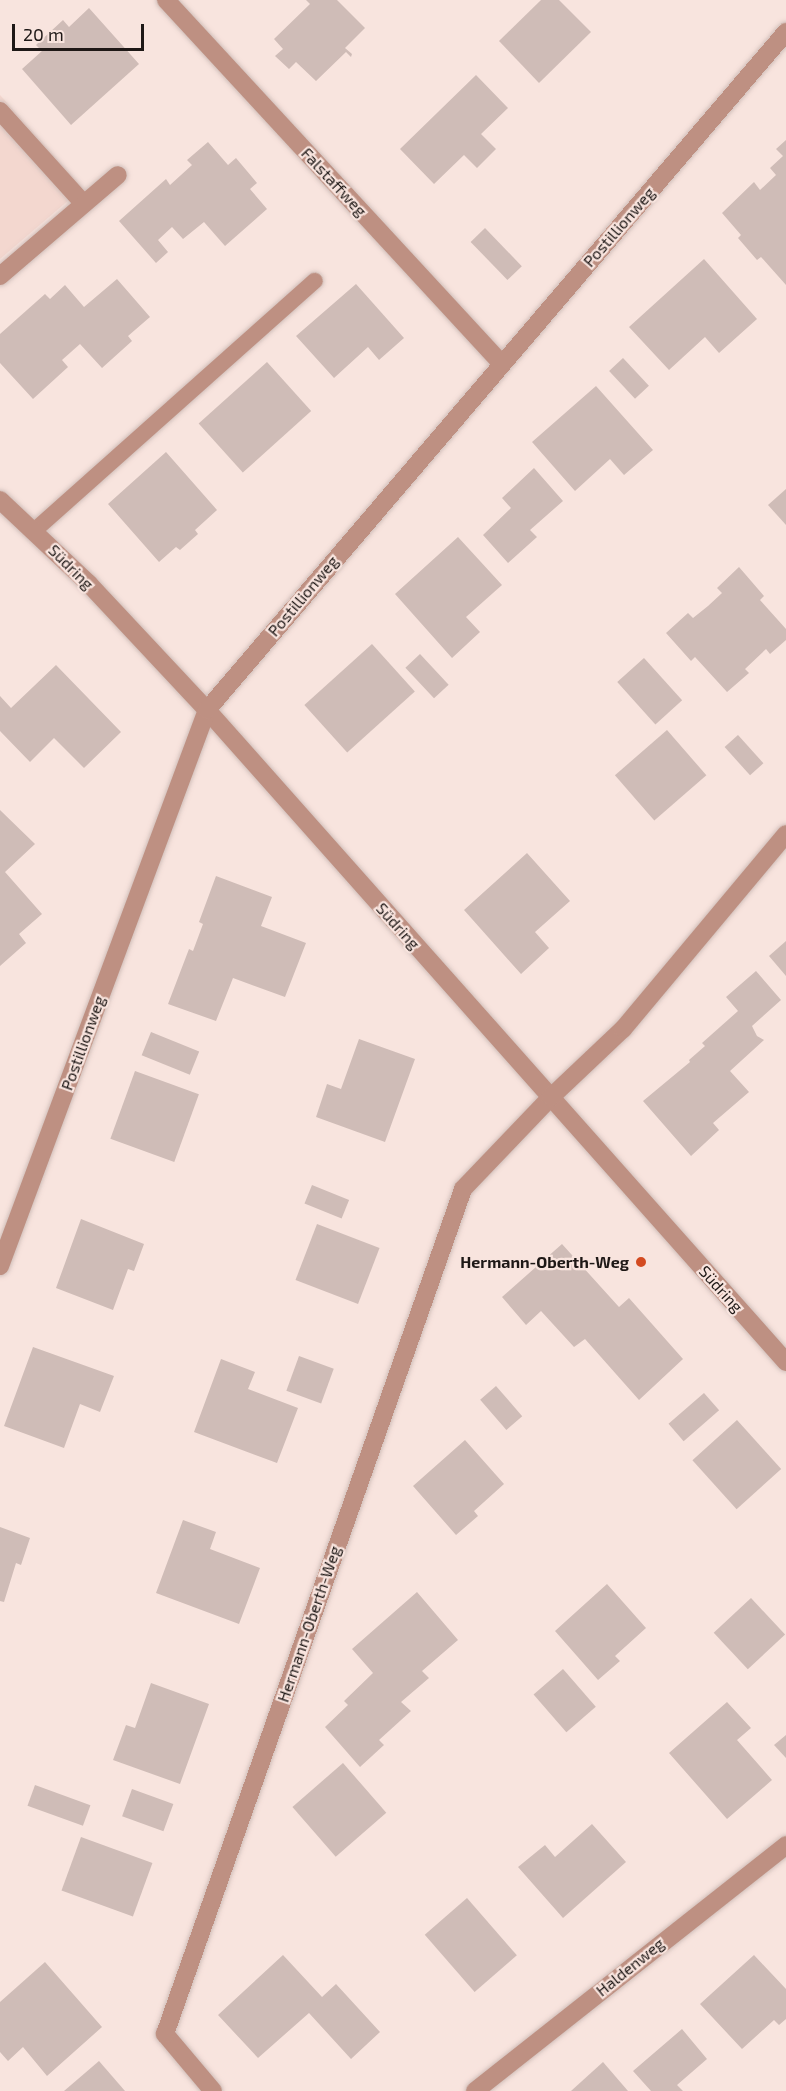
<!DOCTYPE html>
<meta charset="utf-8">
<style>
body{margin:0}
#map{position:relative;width:786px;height:2091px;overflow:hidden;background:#f8e4de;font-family:"Exo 2",sans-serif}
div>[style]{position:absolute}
.built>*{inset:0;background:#f3d7cf}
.building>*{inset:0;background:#cfbcb7;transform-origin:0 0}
.roads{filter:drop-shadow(0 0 2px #d1bfba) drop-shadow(0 0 2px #d1bfba)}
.lane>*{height:16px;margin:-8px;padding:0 8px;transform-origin:8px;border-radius:8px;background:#be9082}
.street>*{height:18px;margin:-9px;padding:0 9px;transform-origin:9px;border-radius:9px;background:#be9082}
.dots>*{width:16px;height:16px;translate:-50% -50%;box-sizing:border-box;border:3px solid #f8e4de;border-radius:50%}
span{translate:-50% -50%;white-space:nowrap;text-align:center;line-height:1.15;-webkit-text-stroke:4.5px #f8e4de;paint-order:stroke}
.street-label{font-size:16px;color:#1e1816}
.poi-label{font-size:16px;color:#1e1816;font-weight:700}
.right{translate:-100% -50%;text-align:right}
.scale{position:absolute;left:12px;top:24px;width:132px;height:27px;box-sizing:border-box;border:3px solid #1e1816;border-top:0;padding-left:8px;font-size:18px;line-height:21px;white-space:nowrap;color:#1e1816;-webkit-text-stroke:4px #f8e4de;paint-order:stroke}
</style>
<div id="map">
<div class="built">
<i style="clip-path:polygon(0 95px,83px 188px,0 259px)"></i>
</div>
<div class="building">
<i style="clip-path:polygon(306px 0,337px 0,365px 28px,345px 48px,352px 54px,351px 57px,346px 52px,316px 81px,296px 62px,289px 69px,275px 56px,283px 49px,274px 39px,310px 4px)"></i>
<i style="clip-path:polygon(541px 0,559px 0,591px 32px,539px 83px,499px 41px)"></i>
<i style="clip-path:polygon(89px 8px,139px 64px,71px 125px,22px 69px,42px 51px,36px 45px,63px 20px,69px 27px)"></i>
<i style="clip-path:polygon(476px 75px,508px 108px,481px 134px,496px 149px,477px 168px,464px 155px,434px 184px,400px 149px)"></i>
<i style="clip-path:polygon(786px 140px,786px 285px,761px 257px,757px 260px,738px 238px,741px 235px,722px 213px,754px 182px,760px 190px,776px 175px,770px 168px,783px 156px,776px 149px)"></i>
<i style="clip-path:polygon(208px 142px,228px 165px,236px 158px,257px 183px,250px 189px,267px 209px,225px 246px,204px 222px,183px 239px,172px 227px,158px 240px,168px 252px,156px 263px,119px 221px,166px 179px,170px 185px,192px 165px,187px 160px)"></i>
<i style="left:485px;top:228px;width:53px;height:20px;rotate:46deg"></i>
<i style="clip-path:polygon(704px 259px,757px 319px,719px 353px,705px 337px,669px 370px,629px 327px)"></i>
<i style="clip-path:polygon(117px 279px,150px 317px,128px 336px,132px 341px,102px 368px,80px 344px,62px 360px,68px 367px,33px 399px,0 363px,0 334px,45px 294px,50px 299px,65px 285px,84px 307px)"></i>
<i style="clip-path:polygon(356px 284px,404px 338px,379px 360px,368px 347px,334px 378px,296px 336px)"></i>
<i style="left:623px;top:358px;width:38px;height:19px;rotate:47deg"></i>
<i style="left:267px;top:362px;width:66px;height:92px;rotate:48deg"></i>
<i style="clip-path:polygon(596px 386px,653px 450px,624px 475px,610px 459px,575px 491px,532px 442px)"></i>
<i style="clip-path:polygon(166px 452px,217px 510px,195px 530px,198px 534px,180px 550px,176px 547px,159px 562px,108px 504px)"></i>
<i style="clip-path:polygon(534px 468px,563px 501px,530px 530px,537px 537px,508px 563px,483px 535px,511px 508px,502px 498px)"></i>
<i style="clip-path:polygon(786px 489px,786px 525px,768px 505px)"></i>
<i style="clip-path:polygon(458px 537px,502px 585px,466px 617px,480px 632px,452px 658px,395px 594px)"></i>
<i style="clip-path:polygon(739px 567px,764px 596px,760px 600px,786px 629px,786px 640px,770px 654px,766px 649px,745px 669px,749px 673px,727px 692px,695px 657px,691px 661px,666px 633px,688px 613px,693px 618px,708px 606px,722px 593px,717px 588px)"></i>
<i style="left:372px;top:644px;width:64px;height:91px;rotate:48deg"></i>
<i style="left:420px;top:654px;width:42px;height:20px;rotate:47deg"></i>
<i style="left:644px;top:658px;width:57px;height:36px;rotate:48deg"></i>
<i style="clip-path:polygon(56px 665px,121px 732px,84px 768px,54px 738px,30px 762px,0 731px,0 696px,11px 708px)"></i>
<i style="left:667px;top:730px;width:60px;height:69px;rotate:49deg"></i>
<i style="left:738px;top:735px;width:38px;height:18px;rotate:48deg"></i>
<i style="clip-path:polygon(0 810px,35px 844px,5px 872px,42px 914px,19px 934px,26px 943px,0 966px)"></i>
<i style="clip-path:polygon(527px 853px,570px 901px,535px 932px,549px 948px,521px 974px,464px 910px)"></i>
<i style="clip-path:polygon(216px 876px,272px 897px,261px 926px,306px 943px,285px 997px,233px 978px,216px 1021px,168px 1004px,189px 949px,193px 951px,203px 924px,199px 922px)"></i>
<i style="clip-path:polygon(786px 941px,786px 976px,769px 956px)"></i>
<i style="clip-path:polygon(756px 971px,781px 1000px,752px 1026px,757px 1036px,764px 1040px,730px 1071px,749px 1092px,713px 1123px,719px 1130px,691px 1156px,643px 1101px,690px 1062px,689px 1060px,705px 1046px,702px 1043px,738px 1011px,726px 997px)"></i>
<i style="left:151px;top:1032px;width:52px;height:25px;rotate:22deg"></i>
<i style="clip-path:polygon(359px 1039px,415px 1059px,385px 1142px,316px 1117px,327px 1084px,341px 1089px)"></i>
<i style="left:135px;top:1071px;width:68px;height:72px;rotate:20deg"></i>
<i style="left:312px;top:1185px;width:40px;height:20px;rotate:22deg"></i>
<i style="clip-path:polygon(81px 1219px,144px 1244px,134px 1271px,128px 1269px,113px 1310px,56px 1288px)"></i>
<i style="left:317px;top:1224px;width:67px;height:60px;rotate:21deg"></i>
<i style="clip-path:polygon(562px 1244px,619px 1307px,629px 1298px,683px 1359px,639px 1400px,585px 1339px,574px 1347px,541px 1311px,526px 1325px,502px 1297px)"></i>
<i style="clip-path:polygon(33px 1347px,114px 1376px,100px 1412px,80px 1404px,64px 1448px,4px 1426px)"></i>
<i style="left:299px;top:1356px;width:37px;height:37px;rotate:20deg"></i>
<i style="clip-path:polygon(221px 1359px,255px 1372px,248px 1389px,298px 1408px,277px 1463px,194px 1432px)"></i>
<i style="left:496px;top:1386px;width:40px;height:21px;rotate:49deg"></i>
<i style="left:704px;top:1393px;width:23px;height:47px;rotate:49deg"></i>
<i style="left:737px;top:1420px;width:66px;height:60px;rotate:48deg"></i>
<i style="clip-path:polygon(465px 1440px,504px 1484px,474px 1511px,478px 1516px,456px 1535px,413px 1486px)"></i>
<i style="clip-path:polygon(183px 1520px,216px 1532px,210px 1549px,260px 1568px,239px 1624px,156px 1593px)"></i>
<i style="clip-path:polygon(0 1527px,30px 1538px,21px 1565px,16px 1563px,4px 1602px,0 1601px)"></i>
<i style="clip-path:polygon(607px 1584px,646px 1628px,615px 1656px,620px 1661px,598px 1680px,555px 1631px)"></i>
<i style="clip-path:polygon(417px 1592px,458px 1640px,422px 1671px,429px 1678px,401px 1702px,411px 1711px,379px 1740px,384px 1745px,360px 1767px,325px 1727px,348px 1705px,344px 1701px,373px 1673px,352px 1649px)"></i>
<i style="left:751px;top:1598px;width:50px;height:51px;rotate:47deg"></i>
<i style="left:563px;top:1669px;width:50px;height:39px;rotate:49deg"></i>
<i style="clip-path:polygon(151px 1683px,209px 1704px,180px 1784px,113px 1760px,126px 1725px,135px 1728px)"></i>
<i style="clip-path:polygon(727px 1702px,751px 1728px,737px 1740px,772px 1780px,727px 1819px,669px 1753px)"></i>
<i style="clip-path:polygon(786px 1735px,786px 1758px,774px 1745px)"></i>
<i style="left:343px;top:1763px;width:66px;height:67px;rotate:49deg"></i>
<i style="left:35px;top:1785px;width:59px;height:22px;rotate:20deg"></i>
<i style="left:132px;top:1789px;width:44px;height:29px;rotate:20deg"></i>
<i style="clip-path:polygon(592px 1824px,626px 1862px,563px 1918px,518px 1867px,545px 1845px,555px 1857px)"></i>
<i style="left:81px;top:1837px;width:76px;height:57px;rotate:20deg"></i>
<i style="left:467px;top:1898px;width:76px;height:56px;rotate:49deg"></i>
<i style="clip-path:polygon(283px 1955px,322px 1997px,336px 1984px,380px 2032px,351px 2059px,309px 2013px,258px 2058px,218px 2015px)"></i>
<i style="clip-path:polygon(754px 1955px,786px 1989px,786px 2019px,779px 2025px,774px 2020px,742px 2049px,700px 2004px)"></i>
<i style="clip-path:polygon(45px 1962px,102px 2027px,47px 2076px,23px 2047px,8px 2061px,0 2052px,0 2002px)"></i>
<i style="clip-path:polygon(682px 2029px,707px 2059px,677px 2085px,683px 2091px,651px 2091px,633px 2071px)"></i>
<i style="clip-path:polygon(99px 2061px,125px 2091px,64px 2091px)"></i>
<i style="clip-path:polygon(603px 2062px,628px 2091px,571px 2091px)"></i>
</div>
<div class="roads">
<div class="lane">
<i style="left:34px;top:531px;width:376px;rotate:-41.7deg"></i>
</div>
<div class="street">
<i style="left:166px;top:0;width:494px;rotate:47.3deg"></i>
<i style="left:0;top:111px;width:124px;rotate:47.9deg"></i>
<i style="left:0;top:276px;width:155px;rotate:-40.6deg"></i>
<i style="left:0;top:500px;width:122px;rotate:43.3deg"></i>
<i style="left:89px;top:584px;width:173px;rotate:46.9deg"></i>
<i style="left:207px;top:710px;width:872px;rotate:48.39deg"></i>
<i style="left:0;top:1266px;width:593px;rotate:-69.58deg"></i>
<i style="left:207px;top:710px;width:892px;rotate:-49.5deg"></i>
<i style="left:213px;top:2091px;width:75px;rotate:-130.1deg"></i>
<i style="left:165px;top:2034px;width:896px;rotate:-70.57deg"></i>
<i style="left:463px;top:1189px;width:127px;rotate:-46.3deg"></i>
<i style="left:551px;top:1097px;width:99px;rotate:-43.4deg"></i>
<i style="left:623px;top:1029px;width:254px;rotate:-50.1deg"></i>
<i style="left:475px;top:2091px;width:397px;rotate:-38.3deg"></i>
</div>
</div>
<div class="dots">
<i style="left:641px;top:1262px;background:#d34a20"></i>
</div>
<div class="street-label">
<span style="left:334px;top:182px;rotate:47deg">Falstaffweg</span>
<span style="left:619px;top:227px;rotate:-49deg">Postillionweg</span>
<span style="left:71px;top:567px;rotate:45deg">Südring</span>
<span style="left:303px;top:596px;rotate:-50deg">Postillionweg</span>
<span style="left:398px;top:926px;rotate:48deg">Südring</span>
<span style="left:83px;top:1043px;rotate:-70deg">Postillionweg</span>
<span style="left:721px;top:1289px;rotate:48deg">Südring</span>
<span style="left:309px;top:1624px;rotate:-71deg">Hermann-Oberth-Weg</span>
<span style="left:630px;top:1967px;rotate:-39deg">Haldenweg</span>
</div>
<div class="poi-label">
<span class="right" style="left:629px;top:1262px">Hermann-Oberth-Weg</span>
</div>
<div class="scale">20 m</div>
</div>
